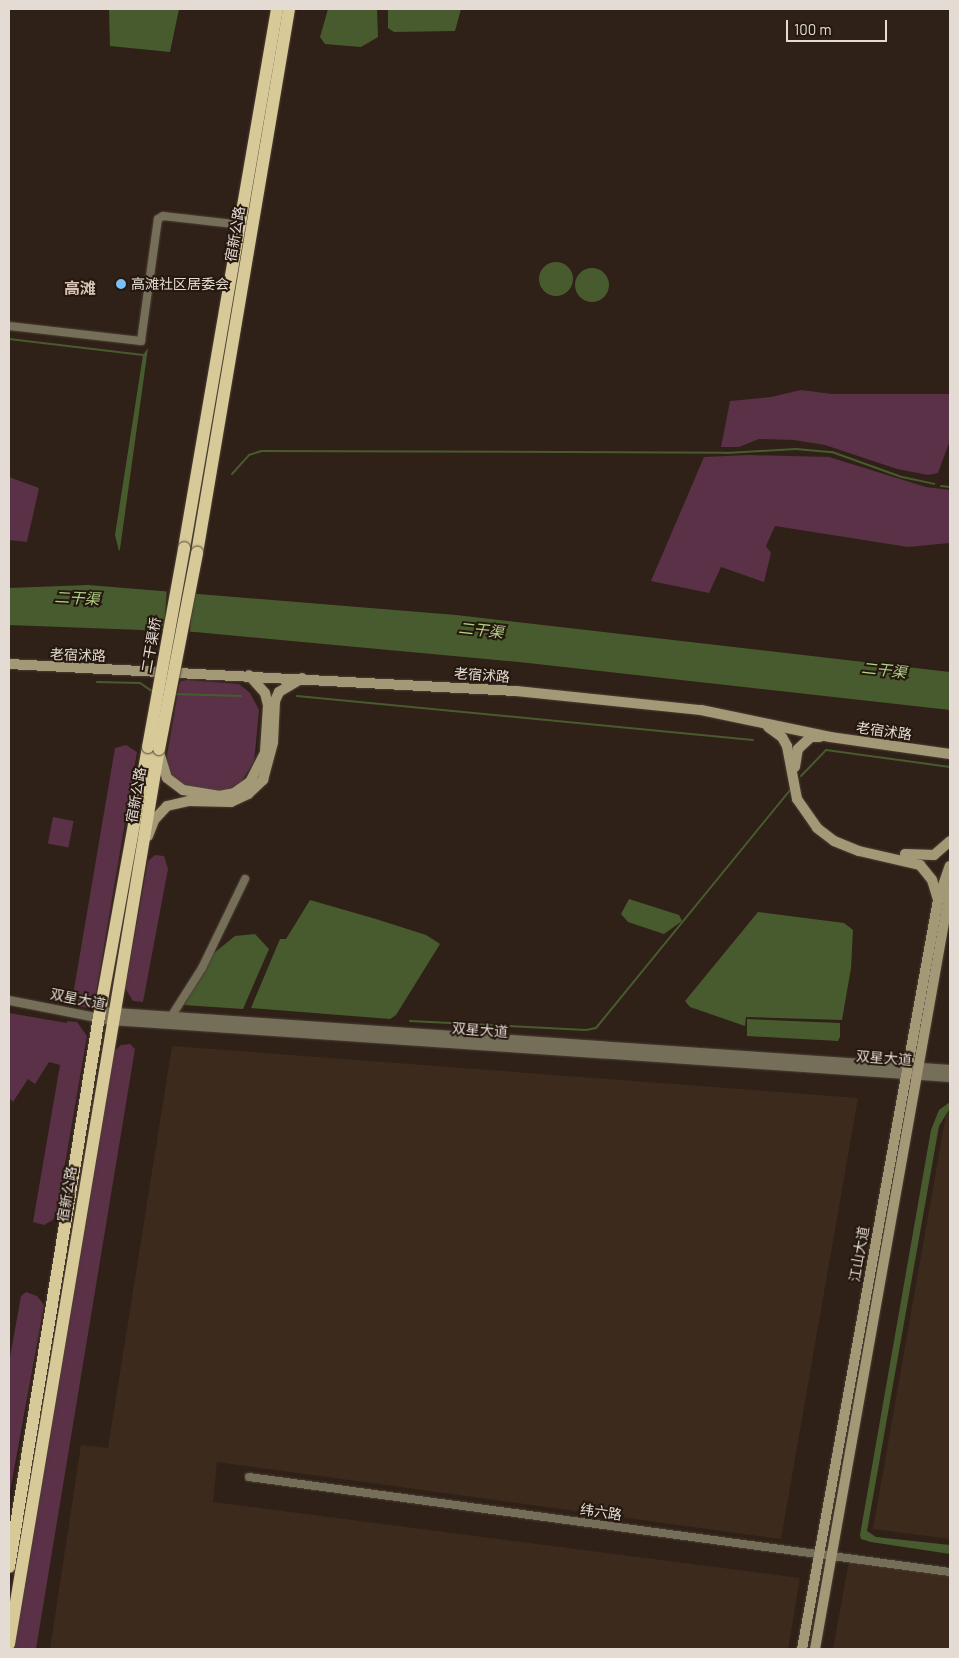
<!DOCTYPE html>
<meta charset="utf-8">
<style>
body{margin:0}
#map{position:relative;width:959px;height:1658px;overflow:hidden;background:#2f2117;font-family:Barlow,"Noto Sans SC",sans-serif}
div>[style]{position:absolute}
.built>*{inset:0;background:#3c2a1c}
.green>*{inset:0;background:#5a3146;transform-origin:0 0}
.water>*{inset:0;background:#485b2e}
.round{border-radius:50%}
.pier>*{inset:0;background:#2f2117;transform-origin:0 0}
.stream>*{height:2px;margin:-1px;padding:0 1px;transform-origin:1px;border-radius:1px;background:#485b2e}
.roads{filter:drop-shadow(0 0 1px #4c3f35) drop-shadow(0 0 1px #4c3f35)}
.minor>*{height:8px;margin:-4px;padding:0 4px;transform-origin:4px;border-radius:4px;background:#756f5a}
.tertiary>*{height:9px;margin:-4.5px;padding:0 4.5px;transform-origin:4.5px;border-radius:4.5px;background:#756f5a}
.secondary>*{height:10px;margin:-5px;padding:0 5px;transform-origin:5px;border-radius:5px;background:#a49977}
.trunk>*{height:12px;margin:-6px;padding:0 6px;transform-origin:6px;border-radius:6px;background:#d8c998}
.bridges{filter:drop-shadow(0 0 1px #4c3f35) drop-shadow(0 0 1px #4c3f35)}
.trunk-bridge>*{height:12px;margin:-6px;padding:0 6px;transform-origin:6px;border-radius:6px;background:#d8c998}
.dots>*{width:14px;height:14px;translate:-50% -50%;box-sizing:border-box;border:2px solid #25180e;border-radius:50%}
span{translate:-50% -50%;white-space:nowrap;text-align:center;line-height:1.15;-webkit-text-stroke:4px #25180e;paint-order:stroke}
.street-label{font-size:14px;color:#e4dbd4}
.poi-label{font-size:14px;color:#e4dbd4}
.left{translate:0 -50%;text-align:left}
.water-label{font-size:15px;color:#b1d088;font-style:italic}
.quarter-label{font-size:16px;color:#d7c4b7;font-weight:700}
.frame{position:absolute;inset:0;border:10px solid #e4dbd4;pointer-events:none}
.scale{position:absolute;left:786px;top:20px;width:101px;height:22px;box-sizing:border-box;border:2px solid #e4dbd4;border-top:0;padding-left:6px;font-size:15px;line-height:18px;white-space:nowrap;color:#e4dbd4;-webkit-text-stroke:4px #25180e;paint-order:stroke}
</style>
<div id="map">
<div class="built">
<i style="clip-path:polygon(172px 1046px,858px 1098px,781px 1539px,217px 1462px,213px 1502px,800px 1578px,788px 1649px,50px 1649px,81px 1445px,108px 1448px)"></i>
<i style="clip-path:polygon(948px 1103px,950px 1103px,950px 1539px,873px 1529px)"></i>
<i style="clip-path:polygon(849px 1561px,950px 1575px,950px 1649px,833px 1649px)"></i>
</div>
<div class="green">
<i style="clip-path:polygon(801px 390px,832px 394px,950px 394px,950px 440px,938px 473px,928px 475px,897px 469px,825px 445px,794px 440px,759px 439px,739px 447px,721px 447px,730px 401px,771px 397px)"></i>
<i style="clip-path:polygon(749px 455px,829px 457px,926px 487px,950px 490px,950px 543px,908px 547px,775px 526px,766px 546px,771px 553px,764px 582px,721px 567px,709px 593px,651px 581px,704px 457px)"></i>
<i style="clip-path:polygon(9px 477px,39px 488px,27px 542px,9px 540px)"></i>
<i style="clip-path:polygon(187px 680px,239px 684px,250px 693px,259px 710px,254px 762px,241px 782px,225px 791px,205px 791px,182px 785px,173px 779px,168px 771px,167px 755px,179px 685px,181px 681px)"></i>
<i style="clip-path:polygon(126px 745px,137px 752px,94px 1005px,88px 1008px,75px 1006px,72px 1001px,115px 748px)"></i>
<i style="left:53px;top:817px;width:21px;height:27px;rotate:11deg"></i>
<i style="clip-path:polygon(155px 855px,164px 856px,168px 869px,143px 1002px,133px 1001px,125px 988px,148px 861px)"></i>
<i style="clip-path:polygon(9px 1013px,67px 1023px,67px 1021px,77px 1022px,87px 1036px,57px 1211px,53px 1220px,44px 1225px,33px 1222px,60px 1065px,49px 1062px,35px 1084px,28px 1079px,13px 1102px,9px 1098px)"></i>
<i style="clip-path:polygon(130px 1044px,135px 1049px,36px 1649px,13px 1649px,114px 1051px,121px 1045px)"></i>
<i style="clip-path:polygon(26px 1292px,37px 1296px,44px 1305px,9px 1497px,9px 1363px,21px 1296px)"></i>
</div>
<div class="water">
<i style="clip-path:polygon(109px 9px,179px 9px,170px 52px,110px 46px)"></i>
<i style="clip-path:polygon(328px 9px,377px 9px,378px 37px,361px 47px,325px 44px,320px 37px)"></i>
<i style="clip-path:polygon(388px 9px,461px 9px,455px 31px,394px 32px,388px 28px)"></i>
<i class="round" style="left:539px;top:262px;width:34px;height:34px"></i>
<i class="round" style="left:575px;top:268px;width:34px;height:34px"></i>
<i style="clip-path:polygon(148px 348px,120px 549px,119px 551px,115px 535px,143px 355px)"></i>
<i style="clip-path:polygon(88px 585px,456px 615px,950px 672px,950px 710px,519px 662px,195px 632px,9px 625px,9px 588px)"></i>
<i style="clip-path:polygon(629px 899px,679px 915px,682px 921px,664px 934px,628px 922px,621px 914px)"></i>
<i style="clip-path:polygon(310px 900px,376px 919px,426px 935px,440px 944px,396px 1015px,390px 1019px,251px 1008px,280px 939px,286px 939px)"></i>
<i style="clip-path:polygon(758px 912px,844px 923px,853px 930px,851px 968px,842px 1020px,746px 1017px,745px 1026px,690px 1007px,685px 1001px)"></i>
<i style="clip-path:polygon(255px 934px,269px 949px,243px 1009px,184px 1005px,214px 953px,235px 936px)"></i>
<i style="clip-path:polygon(747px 1019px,840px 1023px,840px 1037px,838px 1041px,747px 1036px)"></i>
<i style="clip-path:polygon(950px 1102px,950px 1108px,939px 1126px,867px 1531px,876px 1537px,950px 1545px,950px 1554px,871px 1542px,861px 1539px,860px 1535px,931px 1130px,939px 1110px)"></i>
</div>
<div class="pier">
<i style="left:167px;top:587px;width:26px;height:46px;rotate:4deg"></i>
</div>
<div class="stream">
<i style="left:9px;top:339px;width:135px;rotate:6.8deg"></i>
<i style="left:232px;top:474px;width:25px;rotate:-48deg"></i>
<i style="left:249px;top:455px;width:13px;rotate:-18deg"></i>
<i style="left:261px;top:451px;width:466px;rotate:0.2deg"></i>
<i style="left:727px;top:453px;width:69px;rotate:-3.3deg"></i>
<i style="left:796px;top:449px;width:36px;rotate:5deg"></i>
<i style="left:832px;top:452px;width:74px;rotate:19.7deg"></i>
<i style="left:902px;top:477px;width:33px;rotate:12deg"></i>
<i style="left:941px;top:486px;width:9px;rotate:6deg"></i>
<i style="left:97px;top:682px;width:43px;rotate:1.3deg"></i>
<i style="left:140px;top:683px;width:14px;rotate:34deg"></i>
<i style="left:174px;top:694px;width:67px;rotate:1.7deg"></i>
<i style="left:297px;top:696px;width:458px;rotate:5.5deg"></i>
<i style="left:801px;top:776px;width:36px;rotate:-46deg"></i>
<i style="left:826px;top:750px;width:125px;rotate:7.8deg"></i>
<i style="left:410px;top:1021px;width:176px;rotate:2.9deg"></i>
<i style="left:586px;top:1030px;width:10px;rotate:-11deg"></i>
<i style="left:596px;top:1028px;width:307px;rotate:-50.8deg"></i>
</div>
<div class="roads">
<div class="minor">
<i style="left:9px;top:326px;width:133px;rotate:6.5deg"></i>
<i style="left:141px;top:341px;width:123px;rotate:-82.1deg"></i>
<i style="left:158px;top:219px;width:6px;rotate:-31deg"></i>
<i style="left:163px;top:216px;width:80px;rotate:6.5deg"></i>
<i style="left:169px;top:1020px;width:62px;rotate:-57.6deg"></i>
<i style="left:202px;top:968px;width:99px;rotate:-64.2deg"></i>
<i style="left:249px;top:1477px;width:707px;rotate:7.72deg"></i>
</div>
<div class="tertiary">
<i style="left:9px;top:1000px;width:104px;rotate:11.1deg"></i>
<i style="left:111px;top:1020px;width:841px;rotate:3.89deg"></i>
<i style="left:100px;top:1011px;width:852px;rotate:3.9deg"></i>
</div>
<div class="secondary">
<i style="left:9px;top:664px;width:508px;rotate:3.05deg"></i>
<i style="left:516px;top:691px;width:186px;rotate:5.9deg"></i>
<i style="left:701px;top:710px;width:132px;rotate:11.8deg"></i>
<i style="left:830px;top:737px;width:121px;rotate:8.1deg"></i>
<i style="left:768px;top:727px;width:17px;rotate:36deg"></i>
<i style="left:782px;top:737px;width:10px;rotate:61deg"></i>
<i style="left:787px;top:746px;width:54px;rotate:79.3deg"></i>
<i style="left:797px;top:799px;width:35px;rotate:55deg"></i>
<i style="left:817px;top:828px;width:21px;rotate:37deg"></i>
<i style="left:834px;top:841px;width:27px;rotate:22deg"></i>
<i style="left:859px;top:851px;width:63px;rotate:12.9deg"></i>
<i style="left:920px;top:865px;width:19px;rotate:51deg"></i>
<i style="left:932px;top:880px;width:21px;rotate:73deg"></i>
<i style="left:159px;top:752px;width:27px;rotate:73deg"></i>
<i style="left:167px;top:778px;width:20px;rotate:37deg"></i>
<i style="left:183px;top:790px;width:36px;rotate:9deg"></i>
<i style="left:219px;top:796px;width:15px;rotate:-11deg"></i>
<i style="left:234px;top:793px;width:19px;rotate:-35deg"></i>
<i style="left:250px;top:782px;width:34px;rotate:-63deg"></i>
<i style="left:265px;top:752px;width:47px;rotate:-86.3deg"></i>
<i style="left:268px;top:705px;width:12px;rotate:-104deg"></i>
<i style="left:265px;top:693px;width:24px;rotate:-132deg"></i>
<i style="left:795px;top:767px;width:18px;rotate:-81deg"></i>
<i style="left:798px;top:749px;width:18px;rotate:-43deg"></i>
<i style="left:811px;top:737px;width:9px"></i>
<i style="left:148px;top:836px;width:17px;rotate:-69deg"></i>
<i style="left:154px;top:820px;width:19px;rotate:-47deg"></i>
<i style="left:167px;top:806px;width:23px;rotate:-13deg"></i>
<i style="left:189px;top:801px;width:42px;rotate:1.4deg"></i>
<i style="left:231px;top:802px;width:19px;rotate:-25deg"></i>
<i style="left:248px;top:794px;width:21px;rotate:-43deg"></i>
<i style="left:263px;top:780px;width:39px;rotate:-75deg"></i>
<i style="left:273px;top:742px;width:41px;rotate:-87.2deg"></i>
<i style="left:275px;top:701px;width:10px;rotate:-66deg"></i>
<i style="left:279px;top:692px;width:27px;rotate:-31deg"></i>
<i style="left:905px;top:854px;width:29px;rotate:2deg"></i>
<i style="left:934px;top:855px;width:21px;rotate:-41deg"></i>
<i style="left:802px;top:1649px;width:761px;rotate:-79.71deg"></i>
<i style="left:938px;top:900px;width:36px;rotate:-71deg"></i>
<i style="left:815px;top:1649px;width:772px;rotate:-79.93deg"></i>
</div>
<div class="trunk">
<i style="left:184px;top:548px;width:547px;rotate:-80.21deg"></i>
<i style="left:197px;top:553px;width:552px;rotate:-80.4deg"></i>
<i style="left:9px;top:1567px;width:557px;rotate:-80.71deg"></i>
<i style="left:99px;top:1017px;width:274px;rotate:-79.7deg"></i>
<i style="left:9px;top:1644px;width:907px;rotate:-80.49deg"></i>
</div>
</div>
<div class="bridges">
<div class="trunk-bridge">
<i style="left:148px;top:747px;width:202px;rotate:-79.7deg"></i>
<i style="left:159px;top:749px;width:200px;rotate:-79deg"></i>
</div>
</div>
<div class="dots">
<i style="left:121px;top:284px;background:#79bff8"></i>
</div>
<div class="street-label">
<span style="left:235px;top:234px;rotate:-80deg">宿新公路</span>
<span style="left:151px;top:645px;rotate:-80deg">二干渠桥</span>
<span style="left:78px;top:655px;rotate:2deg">老宿沭路</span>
<span style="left:482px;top:675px;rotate:4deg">老宿沭路</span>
<span style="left:884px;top:731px;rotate:8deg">老宿沭路</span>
<span style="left:136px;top:795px;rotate:-80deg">宿新公路</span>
<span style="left:78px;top:999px;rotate:11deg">双星大道</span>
<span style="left:480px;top:1030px;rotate:4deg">双星大道</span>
<span style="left:884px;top:1058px;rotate:4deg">双星大道</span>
<span style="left:67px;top:1194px;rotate:-81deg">宿新公路</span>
<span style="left:859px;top:1254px;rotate:-80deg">江山大道</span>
<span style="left:601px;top:1512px;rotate:8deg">纬六路</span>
</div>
<div class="poi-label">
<span class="left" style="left:131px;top:284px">高滩社区居委会</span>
</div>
<div class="water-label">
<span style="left:77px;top:598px;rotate:3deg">二干渠</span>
<span style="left:481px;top:630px;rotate:6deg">二干渠</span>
<span style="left:884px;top:670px;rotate:6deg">二干渠</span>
</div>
<div class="quarter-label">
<span style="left:80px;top:288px">高滩</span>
</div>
<div class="frame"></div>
<div class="scale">100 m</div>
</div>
